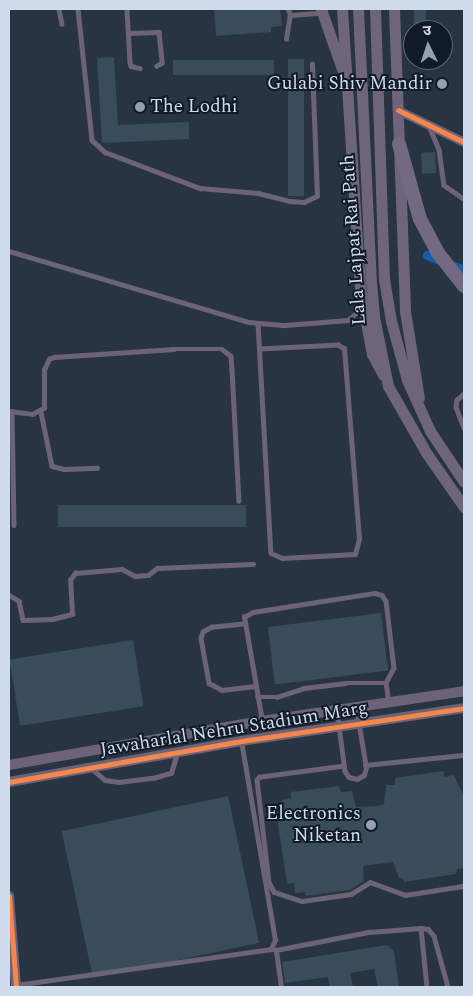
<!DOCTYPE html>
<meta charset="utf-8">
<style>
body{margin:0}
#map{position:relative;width:473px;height:996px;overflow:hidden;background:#293443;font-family:Spectral,"Noto Sans Devanagari",serif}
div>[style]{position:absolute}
.canal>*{height:9px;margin:-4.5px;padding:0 4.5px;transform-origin:4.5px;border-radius:4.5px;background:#135dae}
.building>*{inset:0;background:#384c5a;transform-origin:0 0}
.service>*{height:4.5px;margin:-2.25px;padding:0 2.25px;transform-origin:2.25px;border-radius:2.25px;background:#6d6376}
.minor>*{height:9px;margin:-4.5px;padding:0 4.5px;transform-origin:4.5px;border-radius:4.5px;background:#6d6376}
.tertiary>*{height:10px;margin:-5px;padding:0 5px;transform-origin:5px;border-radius:5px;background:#6d6376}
.secondary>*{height:11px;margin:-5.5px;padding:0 5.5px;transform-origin:5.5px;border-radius:5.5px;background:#6f657a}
.trunk>*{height:14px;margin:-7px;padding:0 7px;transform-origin:7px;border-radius:7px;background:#736a81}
.cycleway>*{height:5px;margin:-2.5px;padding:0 2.5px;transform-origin:2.5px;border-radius:2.5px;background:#f5874c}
.dots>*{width:14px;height:14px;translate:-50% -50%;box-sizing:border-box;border:2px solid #111b27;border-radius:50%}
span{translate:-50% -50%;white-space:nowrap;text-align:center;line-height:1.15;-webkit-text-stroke:4px #111b27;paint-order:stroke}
.poi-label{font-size:19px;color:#cfdcee}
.right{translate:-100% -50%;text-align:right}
.left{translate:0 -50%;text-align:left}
.street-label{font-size:19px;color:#cfdcee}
.frame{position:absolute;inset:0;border:10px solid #cfdcee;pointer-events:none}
.north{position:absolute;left:403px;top:20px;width:50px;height:50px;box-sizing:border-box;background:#111b27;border:1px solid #5d6877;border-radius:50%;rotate:356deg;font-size:14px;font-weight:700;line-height:20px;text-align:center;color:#cfdcee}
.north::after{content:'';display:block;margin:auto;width:18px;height:22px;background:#95a1b2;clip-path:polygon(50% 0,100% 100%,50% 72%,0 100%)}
</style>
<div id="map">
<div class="canal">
<i style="left:427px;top:255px;width:40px;rotate:22deg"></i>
</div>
<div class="building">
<i style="clip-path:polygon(214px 9px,280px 9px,282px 26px,271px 27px,271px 32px,216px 36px)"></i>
<i style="left:414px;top:9px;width:12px;height:21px"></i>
<i style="clip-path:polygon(114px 57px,118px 125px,189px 122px,189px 139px,102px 143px,97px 58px)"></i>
<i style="left:288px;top:59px;width:16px;height:137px"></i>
<i style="left:274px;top:60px;width:15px;height:101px;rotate:90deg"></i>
<i style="left:435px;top:152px;width:21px;height:14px;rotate:87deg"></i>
<i style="left:246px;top:505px;width:22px;height:188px;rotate:90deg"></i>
<i style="left:381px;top:613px;width:58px;height:114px;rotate:83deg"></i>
<i style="left:133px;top:640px;width:67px;height:125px;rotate:81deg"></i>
<i style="clip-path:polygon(444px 771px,444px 777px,454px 775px,464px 797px,464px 868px,457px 869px,456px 874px,404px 882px,403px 878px,399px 878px,393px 862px,363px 866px,364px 881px,350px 890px,306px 896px,305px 892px,295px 893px,294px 883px,287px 884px,276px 810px,282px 809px,281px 800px,291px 798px,291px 792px,339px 786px,341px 792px,352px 791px,356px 807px,378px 806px,384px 804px,386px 785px,395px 785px,395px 778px)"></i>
<i style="left:228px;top:796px;width:150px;height:170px;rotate:78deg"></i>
<i style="clip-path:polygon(387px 945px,394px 951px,399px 987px,378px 987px,374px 969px,350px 973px,353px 987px,330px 987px,328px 977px,285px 983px,282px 962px)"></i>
</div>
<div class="service">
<i style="left:59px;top:9px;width:15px;rotate:79deg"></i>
<i style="left:78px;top:9px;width:132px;rotate:83.9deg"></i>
<i style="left:92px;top:140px;width:18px;rotate:43deg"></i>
<i style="left:105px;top:152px;width:102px;rotate:20.8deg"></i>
<i style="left:200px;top:188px;width:58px;rotate:4.9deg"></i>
<i style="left:258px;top:193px;width:33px;rotate:14deg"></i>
<i style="left:290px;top:201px;width:14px;rotate:4deg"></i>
<i style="left:304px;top:202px;width:14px;rotate:-25deg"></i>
<i style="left:317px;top:196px;width:132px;rotate:-92.2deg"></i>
<i style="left:127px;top:9px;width:53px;rotate:86.8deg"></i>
<i style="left:130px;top:62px;width:4px;rotate:76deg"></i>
<i style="left:131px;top:66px;width:9px;rotate:13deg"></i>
<i style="left:290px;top:15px;width:31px;rotate:-4deg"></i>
<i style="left:128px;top:33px;width:31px;rotate:-2deg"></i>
<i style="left:159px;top:32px;width:31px;rotate:84deg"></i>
<i style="left:162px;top:63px;width:6px;rotate:149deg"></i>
<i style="left:286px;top:39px;width:24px;rotate:-81deg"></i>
<i style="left:290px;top:15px;width:6px;rotate:-108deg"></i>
<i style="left:429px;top:126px;width:26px;rotate:67deg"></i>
<i style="left:439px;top:150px;width:35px;rotate:82deg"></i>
<i style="left:444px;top:185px;width:24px;rotate:35deg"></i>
<i style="left:9px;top:251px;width:250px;rotate:16.5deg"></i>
<i style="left:249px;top:322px;width:36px;rotate:5deg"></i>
<i style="left:285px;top:325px;width:63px;rotate:-4.5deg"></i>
<i style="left:348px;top:320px;width:18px;rotate:-41deg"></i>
<i style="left:258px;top:323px;width:230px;rotate:86.8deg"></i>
<i style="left:271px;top:553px;width:12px;rotate:24deg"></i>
<i style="left:282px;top:558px;width:73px;rotate:-3.1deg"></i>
<i style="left:355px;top:554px;width:16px;rotate:-75deg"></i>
<i style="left:359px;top:539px;width:191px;rotate:-94.5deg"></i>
<i style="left:344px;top:349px;width:7px;rotate:-146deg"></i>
<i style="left:338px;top:345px;width:78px;rotate:177.1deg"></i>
<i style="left:464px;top:394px;width:9px;rotate:139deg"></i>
<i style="left:457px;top:400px;width:7px;rotate:98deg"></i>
<i style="left:456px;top:407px;width:22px;rotate:69deg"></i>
<i style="left:9px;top:411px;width:23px;rotate:7deg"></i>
<i style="left:32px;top:414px;width:13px;rotate:-27deg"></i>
<i style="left:44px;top:408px;width:38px;rotate:-90deg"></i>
<i style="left:44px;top:370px;width:12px;rotate:-66deg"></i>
<i style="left:49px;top:359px;width:5px;rotate:-22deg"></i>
<i style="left:54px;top:357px;width:120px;rotate:-3.8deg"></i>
<i style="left:174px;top:349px;width:48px"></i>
<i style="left:222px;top:349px;width:11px;rotate:38deg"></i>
<i style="left:231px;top:356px;width:13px;rotate:86deg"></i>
<i style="left:232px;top:369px;width:132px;rotate:87deg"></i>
<i style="left:12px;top:411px;width:114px;rotate:89deg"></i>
<i style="left:41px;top:412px;width:55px;rotate:78.5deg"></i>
<i style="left:52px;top:466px;width:12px;rotate:14deg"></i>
<i style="left:64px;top:469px;width:33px;rotate:-2deg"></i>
<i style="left:9px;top:595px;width:12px;rotate:31deg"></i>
<i style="left:19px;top:601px;width:19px;rotate:78deg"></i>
<i style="left:23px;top:620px;width:29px;rotate:-2deg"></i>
<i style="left:52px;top:619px;width:21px;rotate:-14deg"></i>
<i style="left:72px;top:614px;width:34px;rotate:-93deg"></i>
<i style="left:70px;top:580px;width:9px;rotate:-54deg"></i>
<i style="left:75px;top:573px;width:47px;rotate:-4.9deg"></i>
<i style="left:122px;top:569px;width:15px;rotate:28deg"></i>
<i style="left:135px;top:576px;width:13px;rotate:-4deg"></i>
<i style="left:148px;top:575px;width:11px;rotate:-38deg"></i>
<i style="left:157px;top:568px;width:96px;rotate:-2.4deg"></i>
<i style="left:243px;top:624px;width:31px;rotate:174deg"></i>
<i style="left:212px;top:627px;width:10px;rotate:151deg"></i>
<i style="left:203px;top:632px;width:6px;rotate:108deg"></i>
<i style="left:201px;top:638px;width:46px;rotate:79.9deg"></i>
<i style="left:209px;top:683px;width:15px;rotate:28deg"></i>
<i style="left:222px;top:690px;width:33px;rotate:-7deg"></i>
<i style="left:257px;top:697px;width:20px"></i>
<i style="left:277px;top:697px;width:28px;rotate:-18deg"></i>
<i style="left:304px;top:688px;width:42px;rotate:-6.8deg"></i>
<i style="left:346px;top:683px;width:40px"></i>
<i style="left:337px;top:711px;width:61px;rotate:82.4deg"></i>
<i style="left:345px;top:771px;width:7px;rotate:56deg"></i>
<i style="left:349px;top:777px;width:8px;rotate:14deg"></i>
<i style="left:357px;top:779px;width:8px;rotate:-30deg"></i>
<i style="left:364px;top:775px;width:7px;rotate:-74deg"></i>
<i style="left:366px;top:768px;width:61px;rotate:-99.5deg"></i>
<i style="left:262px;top:721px;width:106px;rotate:-99.8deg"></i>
<i style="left:244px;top:617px;width:10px;rotate:-29deg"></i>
<i style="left:253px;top:612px;width:123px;rotate:-8.9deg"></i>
<i style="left:375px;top:593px;width:7px;rotate:16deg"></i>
<i style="left:382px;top:595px;width:7px;rotate:56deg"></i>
<i style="left:386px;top:601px;width:67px;rotate:83.2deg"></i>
<i style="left:394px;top:668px;width:17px;rotate:118deg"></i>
<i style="left:386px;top:683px;width:19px;rotate:81deg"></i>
<i style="left:365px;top:765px;width:100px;rotate:-5.8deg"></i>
<i style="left:344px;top:766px;width:85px;rotate:172.5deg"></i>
<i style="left:260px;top:777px;width:4px;rotate:135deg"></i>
<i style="left:257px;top:780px;width:103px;rotate:83.3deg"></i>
<i style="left:269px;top:882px;width:11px;rotate:63deg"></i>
<i style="left:274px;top:892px;width:29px;rotate:18deg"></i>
<i style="left:302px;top:901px;width:49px;rotate:-8.1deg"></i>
<i style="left:351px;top:894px;width:22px;rotate:-32deg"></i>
<i style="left:370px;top:882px;width:37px;rotate:20deg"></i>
<i style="left:405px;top:895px;width:60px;rotate:-8.7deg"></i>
<i style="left:92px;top:769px;width:17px;rotate:40deg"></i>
<i style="left:105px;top:780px;width:14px;rotate:8deg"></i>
<i style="left:119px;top:782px;width:34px;rotate:-7deg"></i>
<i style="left:153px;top:778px;width:19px;rotate:-16deg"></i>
<i style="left:171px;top:773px;width:21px;rotate:-73deg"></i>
<i style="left:421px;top:928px;width:59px;rotate:84.2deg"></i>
<i style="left:16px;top:985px;width:258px;rotate:-8deg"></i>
<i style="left:271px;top:949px;width:10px;rotate:-66deg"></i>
<i style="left:275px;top:940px;width:201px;rotate:-99.7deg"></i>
<i style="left:281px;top:987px;width:37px;rotate:-98deg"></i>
<i style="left:276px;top:950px;width:95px;rotate:-11deg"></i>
<i style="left:369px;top:932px;width:52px;rotate:-4.4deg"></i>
<i style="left:421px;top:928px;width:7px;rotate:8deg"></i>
<i style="left:428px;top:929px;width:9px;rotate:49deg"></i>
<i style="left:434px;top:936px;width:53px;rotate:74.6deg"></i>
</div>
<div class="minor">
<i style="left:398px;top:110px;width:73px;rotate:25.9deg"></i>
</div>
<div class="tertiary">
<i style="left:9px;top:765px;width:257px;rotate:-9.9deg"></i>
<i style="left:262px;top:721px;width:204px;rotate:-8.4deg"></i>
<i style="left:9px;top:782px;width:236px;rotate:-10deg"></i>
<i style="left:241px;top:741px;width:225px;rotate:-8.4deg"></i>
<i style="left:9px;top:896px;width:91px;rotate:85.6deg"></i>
</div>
<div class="secondary">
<i style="left:321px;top:9px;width:64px;rotate:70.7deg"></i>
<i style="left:342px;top:9px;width:282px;rotate:86.3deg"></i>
<i style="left:360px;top:290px;width:65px;rotate:79.4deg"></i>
<i style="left:372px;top:354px;width:24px;rotate:62deg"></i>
<i style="left:358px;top:9px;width:273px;rotate:87.3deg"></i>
<i style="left:371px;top:282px;width:35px;rotate:85deg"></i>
<i style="left:374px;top:317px;width:70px;rotate:78.5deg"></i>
<i style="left:388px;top:386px;width:78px;rotate:60.2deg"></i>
<i style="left:427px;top:454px;width:65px;rotate:55.1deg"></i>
<i style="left:375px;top:9px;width:270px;rotate:88.1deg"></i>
<i style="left:384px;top:279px;width:43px;rotate:80.5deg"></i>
<i style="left:391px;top:321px;width:61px;rotate:74.8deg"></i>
<i style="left:407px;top:380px;width:56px;rotate:65.7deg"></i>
<i style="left:430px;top:431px;width:61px;rotate:56.3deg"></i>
<i style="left:394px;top:9px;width:302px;rotate:87.9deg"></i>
<i style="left:405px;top:311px;width:88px;rotate:80.9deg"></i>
</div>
<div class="trunk">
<i style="left:399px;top:144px;width:78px;rotate:74.4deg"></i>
<i style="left:420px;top:219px;width:38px;rotate:62deg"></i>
<i style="left:438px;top:253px;width:42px;rotate:51.8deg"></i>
</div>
<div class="cycleway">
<i style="left:398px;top:110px;width:73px;rotate:25.9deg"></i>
<i style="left:9px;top:782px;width:236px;rotate:-10deg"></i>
<i style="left:241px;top:741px;width:225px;rotate:-8.4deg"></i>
<i style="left:9px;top:896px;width:91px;rotate:85.6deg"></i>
</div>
<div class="dots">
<i style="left:442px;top:84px;background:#95a1b2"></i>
<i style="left:140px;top:107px;background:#95a1b2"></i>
<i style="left:371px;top:825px;background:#95a1b2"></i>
</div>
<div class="poi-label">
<span class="right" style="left:432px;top:84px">Gulabi Shiv Mandir</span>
<span class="left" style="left:150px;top:107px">The Lodhi</span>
<span class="right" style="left:361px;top:825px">Electronics<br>Niketan</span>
</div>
<div class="street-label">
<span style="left:354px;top:240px;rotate:-94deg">Lala Lajpat Rai Path</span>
<span style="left:234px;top:729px;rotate:-9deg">Jawaharlal Nehru Stadium Marg</span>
</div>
<div class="frame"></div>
<div class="north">उ</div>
</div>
